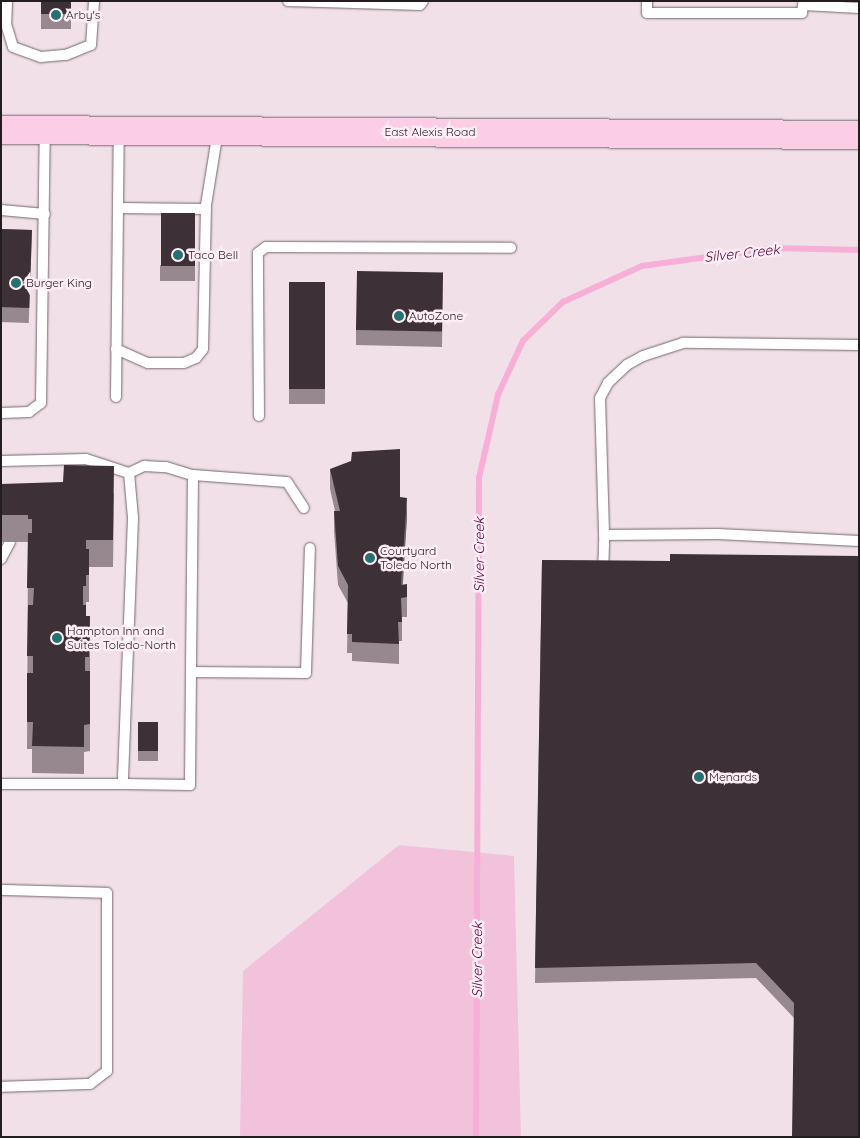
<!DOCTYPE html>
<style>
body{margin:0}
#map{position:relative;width:860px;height:1138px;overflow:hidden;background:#f1e0e8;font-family:Quicksand,sans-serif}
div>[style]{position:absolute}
.green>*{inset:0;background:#f2c2db}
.stream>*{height:5.5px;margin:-2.75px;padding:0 2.75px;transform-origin:2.75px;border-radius:2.75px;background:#f7afd7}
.roads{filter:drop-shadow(0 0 1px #75666e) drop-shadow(0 0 1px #75666e)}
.service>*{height:10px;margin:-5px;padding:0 5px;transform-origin:5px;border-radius:5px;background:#fff}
.primary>*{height:28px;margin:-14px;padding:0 14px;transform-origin:14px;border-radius:14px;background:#fbcee6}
.wall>*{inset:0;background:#978890;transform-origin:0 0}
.shaded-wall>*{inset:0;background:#73656c}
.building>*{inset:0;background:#3d3037;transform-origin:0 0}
.dots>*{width:14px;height:14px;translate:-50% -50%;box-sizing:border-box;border:2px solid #feedf5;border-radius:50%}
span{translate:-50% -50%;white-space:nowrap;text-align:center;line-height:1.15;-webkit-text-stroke:5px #feedf5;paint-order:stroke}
.poi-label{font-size:12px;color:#231d20}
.left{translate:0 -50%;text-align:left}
.street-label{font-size:12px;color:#231d20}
.water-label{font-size:14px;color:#5c0841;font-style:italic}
.frame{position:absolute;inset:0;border:2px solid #231d20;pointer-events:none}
</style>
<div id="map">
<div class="green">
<i style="clip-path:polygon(399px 845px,514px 856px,521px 1137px,240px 1137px,243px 971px)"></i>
</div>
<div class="stream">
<i style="left:476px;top:1137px;width:659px;rotate:-89.74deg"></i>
<i style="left:479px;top:478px;width:85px;rotate:-77.1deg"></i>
<i style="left:498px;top:395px;width:60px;rotate:-65.2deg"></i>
<i style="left:523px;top:341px;width:56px;rotate:-44.3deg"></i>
<i style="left:563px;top:302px;width:87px;rotate:-24.5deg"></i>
<i style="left:642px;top:266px;width:132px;rotate:-7.8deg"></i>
<i style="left:773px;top:248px;width:86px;rotate:1.3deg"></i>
</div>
<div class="roads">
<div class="service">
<i style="left:7px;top:1px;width:23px;rotate:92deg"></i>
<i style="left:6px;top:24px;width:24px;rotate:73deg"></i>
<i style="left:13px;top:47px;width:30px;rotate:20deg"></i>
<i style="left:41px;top:57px;width:25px;rotate:-5deg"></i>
<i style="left:66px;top:55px;width:27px;rotate:-22deg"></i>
<i style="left:91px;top:45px;width:44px;rotate:-86.1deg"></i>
<i style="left:288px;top:1px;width:132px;rotate:1.7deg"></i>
<i style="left:420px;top:5px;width:5px;rotate:-53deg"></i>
<i style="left:647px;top:1px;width:12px;rotate:90deg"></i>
<i style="left:647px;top:13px;width:155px"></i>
<i style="left:802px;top:13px;width:8px;rotate:-83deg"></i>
<i style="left:803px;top:5px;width:56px;rotate:3.1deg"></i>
<i style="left:118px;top:208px;width:87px;rotate:0.7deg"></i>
<i style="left:1px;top:210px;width:44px;rotate:5.2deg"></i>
<i style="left:859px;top:345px;width:176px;rotate:-179.3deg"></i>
<i style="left:683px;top:343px;width:42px;rotate:162deg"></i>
<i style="left:643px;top:356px;width:18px;rotate:151deg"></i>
<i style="left:627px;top:365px;width:26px;rotate:137deg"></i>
<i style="left:608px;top:383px;width:17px;rotate:118deg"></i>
<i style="left:600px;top:398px;width:137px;rotate:88.3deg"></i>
<i style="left:604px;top:535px;width:114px;rotate:-0.5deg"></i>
<i style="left:718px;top:534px;width:141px;rotate:2.8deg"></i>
<i style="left:116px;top:349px;width:35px;rotate:24deg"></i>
<i style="left:148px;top:363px;width:36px"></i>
<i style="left:184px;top:363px;width:13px;rotate:-23deg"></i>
<i style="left:196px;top:358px;width:11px;rotate:-52deg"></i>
<i style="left:203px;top:349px;width:144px;rotate:-88.8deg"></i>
<i style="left:206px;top:205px;width:75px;rotate:-80.8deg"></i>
<i style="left:116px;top:397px;width:266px;rotate:-89.4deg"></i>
<i style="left:1px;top:413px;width:28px;rotate:-2deg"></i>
<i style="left:29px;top:412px;width:15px;rotate:-37deg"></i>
<i style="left:41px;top:403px;width:271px;rotate:-89.2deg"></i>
<i style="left:259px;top:416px;width:163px;rotate:-90.4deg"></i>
<i style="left:258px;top:253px;width:10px;rotate:-37deg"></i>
<i style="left:266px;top:247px;width:245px;rotate:0.2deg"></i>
<i style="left:1px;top:461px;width:85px;rotate:-1.3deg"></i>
<i style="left:86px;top:459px;width:45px;rotate:18deg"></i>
<i style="left:129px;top:473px;width:45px;rotate:84.9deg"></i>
<i style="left:133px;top:518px;width:266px;rotate:92.2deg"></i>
<i style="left:123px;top:784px;width:122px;rotate:180deg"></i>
<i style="left:129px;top:473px;width:17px;rotate:-25deg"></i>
<i style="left:144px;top:466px;width:22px;rotate:3deg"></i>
<i style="left:166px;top:467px;width:28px;rotate:17deg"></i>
<i style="left:193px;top:475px;width:94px;rotate:4.3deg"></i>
<i style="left:287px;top:482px;width:31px;rotate:57deg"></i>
<i style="left:193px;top:475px;width:197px;rotate:90.6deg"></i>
<i style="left:191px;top:672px;width:115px;rotate:0.5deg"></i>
<i style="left:306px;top:673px;width:125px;rotate:-88.2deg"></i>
<i style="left:1px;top:559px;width:19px;rotate:-62deg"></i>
<i style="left:603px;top:573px;width:38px;rotate:-88deg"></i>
<i style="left:123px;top:784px;width:67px;rotate:0.9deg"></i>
<i style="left:190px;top:785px;width:113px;rotate:-89.5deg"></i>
<i style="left:1px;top:890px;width:106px;rotate:1.6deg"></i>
<i style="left:107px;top:893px;width:178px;rotate:90deg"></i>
<i style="left:107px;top:1071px;width:21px;rotate:143deg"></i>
<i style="left:90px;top:1084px;width:89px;rotate:178.1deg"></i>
</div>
<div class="primary">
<i style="left:1px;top:130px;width:858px;rotate:0.33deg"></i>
</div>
</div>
<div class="wall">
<i style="left:41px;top:1px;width:30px;height:28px"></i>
<i style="clip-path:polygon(195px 213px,195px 281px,160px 281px,160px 266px)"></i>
<i style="left:1px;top:229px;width:31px;height:93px;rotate:2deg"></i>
<i style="clip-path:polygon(443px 272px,442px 347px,356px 345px,356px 330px)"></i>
<i style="left:289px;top:282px;width:36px;height:122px"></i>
<i style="clip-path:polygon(330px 469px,400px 497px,407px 517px,402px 585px,407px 597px,407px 617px,402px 617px,402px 641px,399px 641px,399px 664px,352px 661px,352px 653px,347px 653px,348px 603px,338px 585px,334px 531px,334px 511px,335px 511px,330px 489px)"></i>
<i style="clip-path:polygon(1px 484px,114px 493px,113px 567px,89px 567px,89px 602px,86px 602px,86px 616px,90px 616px,90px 751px,84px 752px,84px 774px,32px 773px,32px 749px,27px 749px,28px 542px,1px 542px)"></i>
<i style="clip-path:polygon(859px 556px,794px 1018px,756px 978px,535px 983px,542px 560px,670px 561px)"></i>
<i style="left:138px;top:722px;width:20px;height:39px"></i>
</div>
<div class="shaded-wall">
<i style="clip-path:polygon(407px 498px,407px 517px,402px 598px,401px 585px)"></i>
</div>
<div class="building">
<i style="left:41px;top:1px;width:30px;height:13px"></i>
<i style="left:161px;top:213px;width:34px;height:53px"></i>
<i style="left:1px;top:229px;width:31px;height:78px;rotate:2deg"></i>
<i style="left:357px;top:271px;width:86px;height:59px;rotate:1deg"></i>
<i style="left:289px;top:282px;width:36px;height:107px"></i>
<i style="clip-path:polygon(400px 449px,400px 497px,407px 498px,401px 585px,407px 584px,407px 597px,401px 598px,402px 622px,398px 622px,399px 644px,352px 642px,352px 634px,347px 634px,348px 585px,338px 566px,334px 511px,340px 511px,330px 469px,351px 461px,352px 452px)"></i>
<i style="clip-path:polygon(64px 465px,114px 466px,113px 540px,86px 540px,86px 549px,89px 549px,89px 575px,86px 575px,86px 586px,83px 586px,83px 605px,86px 605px,86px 616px,90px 616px,89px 657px,85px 657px,85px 671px,90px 671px,90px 724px,84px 725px,84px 747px,32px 746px,33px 722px,27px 722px,27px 673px,33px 673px,33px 656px,27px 656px,28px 605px,33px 605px,34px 588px,27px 588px,28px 533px,32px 533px,32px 519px,28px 519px,28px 515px,1px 515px,1px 484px,63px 482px)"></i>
<i style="clip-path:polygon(670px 554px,859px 556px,859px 1137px,792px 1137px,794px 1003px,756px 963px,535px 968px,542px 560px,670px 561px)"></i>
<i style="left:138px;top:722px;width:20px;height:29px"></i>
</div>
<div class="dots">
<i style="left:56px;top:15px;background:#257070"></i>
<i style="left:178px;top:255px;background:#257070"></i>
<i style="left:16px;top:283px;background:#257070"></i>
<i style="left:399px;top:316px;background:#257070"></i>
<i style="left:370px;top:558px;background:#257070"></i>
<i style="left:57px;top:638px;background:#257070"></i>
<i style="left:699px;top:777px;background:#257070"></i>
</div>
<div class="poi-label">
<span class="left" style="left:66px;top:15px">Arby's</span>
<span class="left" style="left:188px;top:255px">Taco Bell</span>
<span class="left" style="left:26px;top:283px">Burger King</span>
<span class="left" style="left:409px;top:316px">AutoZone</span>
<span class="left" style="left:380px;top:558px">Courtyard<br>Toledo North</span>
<span class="left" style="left:67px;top:638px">Hampton Inn and<br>Suites Toledo-North</span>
<span class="left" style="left:709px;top:777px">Menards</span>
</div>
<div class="street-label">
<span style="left:430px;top:132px">East Alexis Road</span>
</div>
<div class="water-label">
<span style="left:742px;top:253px;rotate:-6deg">Silver Creek</span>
<span style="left:479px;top:555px;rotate:-90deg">Silver Creek</span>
<span style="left:477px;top:960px;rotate:-90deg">Silver Creek</span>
</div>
<div class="frame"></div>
</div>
